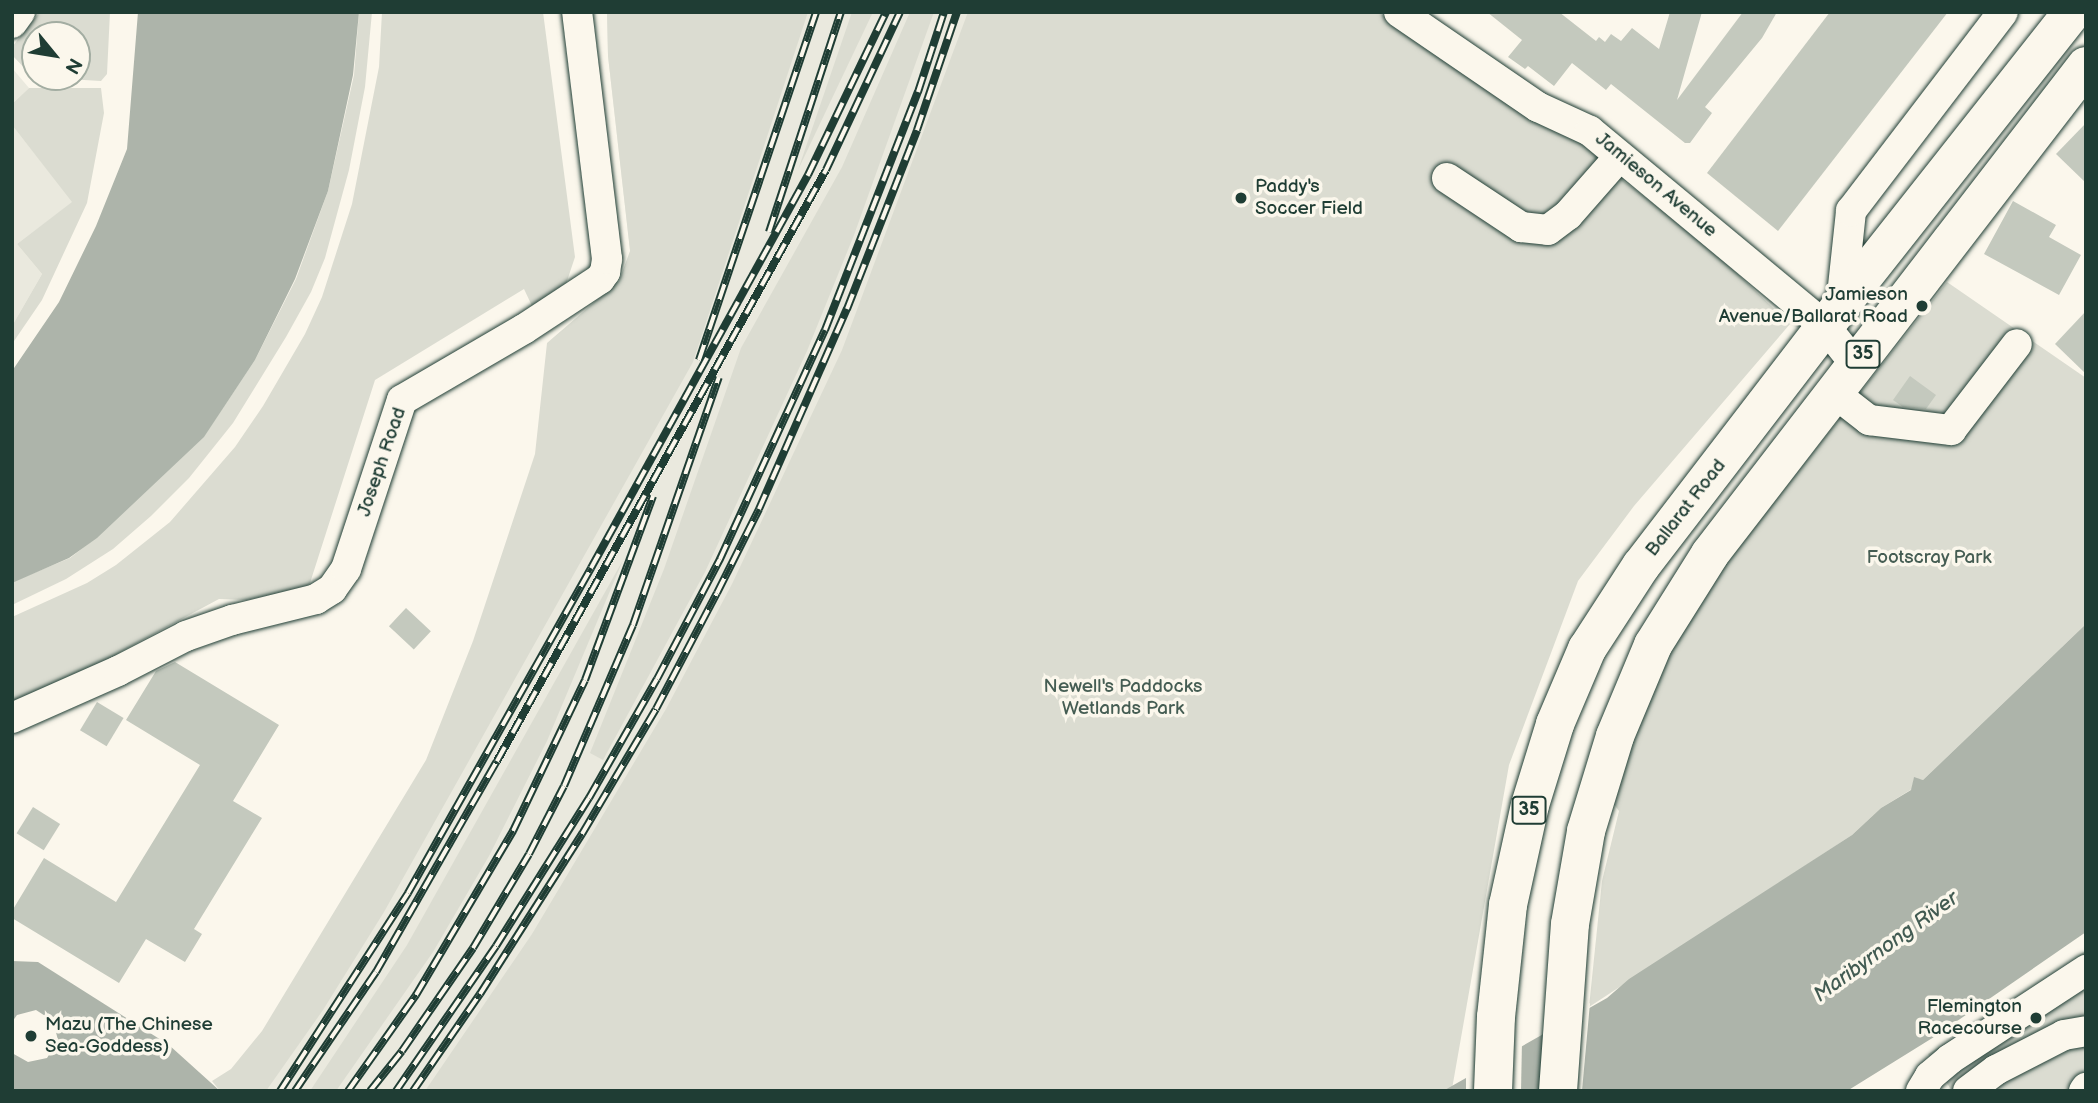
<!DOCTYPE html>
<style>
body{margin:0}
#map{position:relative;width:2098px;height:1103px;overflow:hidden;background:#fbf7ec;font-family:"Balsamiq Sans",sans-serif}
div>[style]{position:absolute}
.built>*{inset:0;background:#eae9de}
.green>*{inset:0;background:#dbdcd1}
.water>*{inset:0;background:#adb4aa}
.pier>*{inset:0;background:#fbf7ec}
.building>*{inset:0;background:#c4c9be;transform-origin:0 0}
.roads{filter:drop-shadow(0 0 2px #1f3d34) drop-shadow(0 0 2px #1f3d34)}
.minor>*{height:30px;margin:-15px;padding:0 15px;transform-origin:15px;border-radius:15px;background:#fbf7ec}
.highway>*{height:38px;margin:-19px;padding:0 19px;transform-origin:19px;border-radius:19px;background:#fbf7ec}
.rail>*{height:8px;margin-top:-4px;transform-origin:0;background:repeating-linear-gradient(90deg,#fbf7ec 0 16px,#1f3d34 0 32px);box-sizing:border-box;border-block:2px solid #1f3d34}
.dots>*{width:19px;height:19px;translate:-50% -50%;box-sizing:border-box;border:4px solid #fbf7ec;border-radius:50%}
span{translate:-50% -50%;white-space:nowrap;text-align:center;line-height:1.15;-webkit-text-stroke:7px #fbf7ec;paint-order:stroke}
.shield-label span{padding:2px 5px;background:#fbf7ec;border:2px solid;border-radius:5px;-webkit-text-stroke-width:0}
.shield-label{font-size:18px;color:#1f3d34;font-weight:700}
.street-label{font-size:19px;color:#1f3d34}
.poi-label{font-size:19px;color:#1f3d34}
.left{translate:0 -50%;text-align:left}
.right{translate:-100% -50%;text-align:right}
.park-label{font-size:19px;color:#455d53}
.water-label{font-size:21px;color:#425b52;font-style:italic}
.frame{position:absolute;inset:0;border:14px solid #1f3d34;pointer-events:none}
.north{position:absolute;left:21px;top:21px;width:70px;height:70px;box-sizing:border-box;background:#fbf7ec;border:2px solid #a3ada2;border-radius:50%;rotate:120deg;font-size:19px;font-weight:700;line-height:28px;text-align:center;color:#1f3d34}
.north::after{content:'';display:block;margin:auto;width:24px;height:32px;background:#1f3d34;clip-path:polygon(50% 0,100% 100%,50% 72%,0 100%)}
</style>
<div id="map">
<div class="built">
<i style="clip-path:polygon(607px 12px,972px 12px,843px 384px,465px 1091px,233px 1091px,396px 838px,634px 285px,608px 56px)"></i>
<i style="clip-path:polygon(12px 68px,29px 88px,12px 104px)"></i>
<i style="clip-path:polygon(12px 125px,73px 202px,17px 244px,42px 274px,12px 326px)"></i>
</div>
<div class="green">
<i style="clip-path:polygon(evenodd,40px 12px,110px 12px,107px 74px,101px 81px,33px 77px,12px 55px,12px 47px,40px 12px,35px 35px,77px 35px,77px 77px,35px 77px,35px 35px)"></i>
<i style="clip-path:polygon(359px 12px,372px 12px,365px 87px,349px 170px,325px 258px,311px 292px,286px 337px,233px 423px,189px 478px,151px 516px,113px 549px,66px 579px,12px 605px,12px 582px,70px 558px,97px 537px,204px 436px,255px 360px,296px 279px,328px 191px,354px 75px)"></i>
<i style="clip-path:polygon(382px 12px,543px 12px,575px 257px,564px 290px,533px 308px,524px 289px,375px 380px,310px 583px,304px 588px,247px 600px,219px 599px,122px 651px,96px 669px,12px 701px,12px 617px,87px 583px,116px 565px,170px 522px,235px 447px,263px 406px,305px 334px,322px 297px,352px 204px,379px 67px)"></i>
<i style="clip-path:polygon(607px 12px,808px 12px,693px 362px,384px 912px,323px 1010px,266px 1091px,220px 1091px,212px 1081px,231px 1069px,262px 1031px,426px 760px,473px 641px,535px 454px,547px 343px,619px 281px,630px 251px,608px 56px)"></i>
<i style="clip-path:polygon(852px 12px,873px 12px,798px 170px)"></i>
<i style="clip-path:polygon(910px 12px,934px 12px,854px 235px,807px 351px,705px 572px,603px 760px,590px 753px,664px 569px,741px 348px,842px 167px)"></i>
<i style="clip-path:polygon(968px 12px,1378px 12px,1498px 96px,1587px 143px,1617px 176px,1703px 241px,1790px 324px,1634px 506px,1578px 581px,1509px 765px,1452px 1089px,425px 1091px,532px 934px,666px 709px,732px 584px,842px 350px)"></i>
<i style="clip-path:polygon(29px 88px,101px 88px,104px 113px,87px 203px,42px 300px,12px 344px,12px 326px,42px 274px,17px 244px,72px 202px,12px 125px,12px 104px)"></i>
<i style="clip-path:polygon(1947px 282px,2086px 378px,2086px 624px,1923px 780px,1914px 778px,1912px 789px,1881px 808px,1852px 835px,1589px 1007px,1602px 881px,1619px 811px,1613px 803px,1629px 752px,1671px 650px,1718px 573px)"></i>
<i style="clip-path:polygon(623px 560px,547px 741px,489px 856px,433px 952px,336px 1091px,310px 1091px,407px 945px)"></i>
<i style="clip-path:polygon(2086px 950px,2086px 1091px,1952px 1091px,1928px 1054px,2044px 983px)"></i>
</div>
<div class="water">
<i style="clip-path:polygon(138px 12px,359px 12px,353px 75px,328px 191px,295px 279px,255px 360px,204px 437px,97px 538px,69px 558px,12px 583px,12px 371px,59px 302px,96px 226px,127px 149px)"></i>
<i style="clip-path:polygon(2086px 624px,2086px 932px,1934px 1037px,1847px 1091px,1443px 1091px,1607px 998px,1629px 979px,1852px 835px,1881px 808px,1911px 790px,1914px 777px,1923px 780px)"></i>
<i style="clip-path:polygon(12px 961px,38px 962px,169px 1045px,220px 1091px,12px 1091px,12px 1053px,28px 1062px,47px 1058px,58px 1040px,53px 1021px,36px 1010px,17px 1015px,12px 1022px)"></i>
</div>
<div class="pier">
<i style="clip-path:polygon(1590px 1003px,1582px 1091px,1545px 1091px,1550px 1025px)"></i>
<i style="clip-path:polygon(1522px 1041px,1521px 1091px,1466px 1091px,1466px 1072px)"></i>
</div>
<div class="building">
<i style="clip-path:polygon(1487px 12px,1559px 12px,1596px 41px,1599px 37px,1605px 42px,1611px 34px,1621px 41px,1632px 28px,1659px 49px,1670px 12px,1702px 12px,1677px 100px,1743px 12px,1777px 12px,1762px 38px,1705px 107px,1712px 113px,1690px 143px,1685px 143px,1611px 84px,1606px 90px,1572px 63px,1554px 86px,1528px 66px,1525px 69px,1508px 57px,1522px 40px)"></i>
<i style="clip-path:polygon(1830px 12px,1948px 12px,1778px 231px,1707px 173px)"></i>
<i style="clip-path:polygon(2086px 123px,2086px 183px,2056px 154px)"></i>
<i style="clip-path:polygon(2013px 201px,2056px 225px,2049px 237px,2081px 255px,2059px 295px,1984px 254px)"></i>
<i style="clip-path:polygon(2086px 311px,2086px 374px,2055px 344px)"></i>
<i style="clip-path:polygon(1910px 376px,1936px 395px,1926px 409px,1903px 407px,1893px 400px)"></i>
<i style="left:406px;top:608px;width:34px;height:25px;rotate:43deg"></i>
<i style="clip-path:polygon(175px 662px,279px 725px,233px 801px,262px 818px,194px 929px,202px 934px,185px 962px,146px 939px,119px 983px,12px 918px,12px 911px,44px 858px,116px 902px,200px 765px,126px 720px,156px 671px)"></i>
<i style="left:97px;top:702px;width:31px;height:33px;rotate:31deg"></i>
<i style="left:33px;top:807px;width:32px;height:31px;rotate:32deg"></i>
</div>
<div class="roads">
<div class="minor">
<i style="left:1399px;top:12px;width:168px;rotate:34.4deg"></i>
<i style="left:1538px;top:107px;width:57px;rotate:24.8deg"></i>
<i style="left:1590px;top:131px;width:305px;rotate:39.7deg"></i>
<i style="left:1825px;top:326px;width:48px;rotate:51.7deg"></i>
<i style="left:12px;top:23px;width:14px;rotate:-54deg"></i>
<i style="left:1447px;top:178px;width:89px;rotate:33.5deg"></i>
<i style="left:1521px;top:227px;width:27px;rotate:6deg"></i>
<i style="left:1548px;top:230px;width:25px;rotate:-37deg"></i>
<i style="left:1568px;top:215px;width:77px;rotate:-48.7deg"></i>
<i style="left:1841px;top:305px;width:95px;rotate:-83.9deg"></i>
<i style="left:1851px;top:211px;width:250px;rotate:-52.6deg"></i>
<i style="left:1833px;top:392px;width:46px;rotate:37.9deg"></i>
<i style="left:1869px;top:420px;width:83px;rotate:7deg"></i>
<i style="left:1951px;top:430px;width:108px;rotate:-52.5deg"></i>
<i style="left:12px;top:718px;width:116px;rotate:-23.9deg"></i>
<i style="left:118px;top:671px;width:76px;rotate:-27.2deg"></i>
<i style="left:186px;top:636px;width:49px;rotate:-19.2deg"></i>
<i style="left:232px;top:620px;width:87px;rotate:-14deg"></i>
<i style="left:316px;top:599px;width:19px;rotate:-32deg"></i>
<i style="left:332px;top:589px;width:24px;rotate:-55deg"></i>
<i style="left:346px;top:569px;width:178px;rotate:-71.7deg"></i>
<i style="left:402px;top:400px;width:141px;rotate:-30.2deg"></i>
<i style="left:524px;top:329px;width:91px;rotate:-33.3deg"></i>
<i style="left:600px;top:279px;width:9px;rotate:-54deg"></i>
<i style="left:605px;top:272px;width:13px;rotate:-81deg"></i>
<i style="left:607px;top:259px;width:249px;rotate:-96.9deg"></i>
<i style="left:1921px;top:1091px;width:17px;rotate:-59deg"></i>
<i style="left:1930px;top:1076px;width:26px;rotate:-40deg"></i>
<i style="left:1950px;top:1059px;width:163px;rotate:-33.2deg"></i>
<i style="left:1968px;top:1091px;width:35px;rotate:-37deg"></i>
<i style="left:1996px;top:1070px;width:76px;rotate:-27.2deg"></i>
<i style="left:2064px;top:1035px;width:22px;rotate:-10deg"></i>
<i style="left:2084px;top:1091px;width:4px;rotate:-56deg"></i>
</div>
<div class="highway">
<i style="left:1493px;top:1091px;width:74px;rotate:-87.7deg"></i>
<i style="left:1496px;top:1017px;width:113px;rotate:-83.9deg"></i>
<i style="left:1508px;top:905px;width:102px;rotate:-77.6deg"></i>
<i style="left:1530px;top:805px;width:85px;rotate:-72.8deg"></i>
<i style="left:1555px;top:724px;width:82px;rotate:-66.9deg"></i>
<i style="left:1587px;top:649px;width:99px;rotate:-57deg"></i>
<i style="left:1641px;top:566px;width:329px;rotate:-52.5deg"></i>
<i style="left:1841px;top:305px;width:373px;rotate:-51.7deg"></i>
<i style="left:1558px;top:1091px;width:167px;rotate:-85.9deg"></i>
<i style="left:1570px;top:924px;width:94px;rotate:-80.2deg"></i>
<i style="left:1586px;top:831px;width:99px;rotate:-73deg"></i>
<i style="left:1615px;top:736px;width:99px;rotate:-67.3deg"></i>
<i style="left:1653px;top:645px;width:107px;rotate:-57.9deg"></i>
<i style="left:1710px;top:554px;width:616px;rotate:-52.39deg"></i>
</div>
</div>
<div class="rail">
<i style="left:769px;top:232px;width:231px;rotate:-71.9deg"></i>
<i style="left:699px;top:360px;width:367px;rotate:-71.4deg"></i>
<i style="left:280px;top:1091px;width:236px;rotate:-57.1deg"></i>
<i style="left:408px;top:893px;width:373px;rotate:-60.6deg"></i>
<i style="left:591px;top:568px;width:449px;rotate:-61.1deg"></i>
<i style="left:808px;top:175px;width:181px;rotate:-64.4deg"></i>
<i style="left:295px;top:1091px;width:144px;rotate:-55.8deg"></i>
<i style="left:376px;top:972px;width:243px;rotate:-60.2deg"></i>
<i style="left:497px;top:761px;width:676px;rotate:-60.9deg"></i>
<i style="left:826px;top:170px;width:174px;rotate:-64.9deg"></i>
<i style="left:348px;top:1091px;width:118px;rotate:-54.7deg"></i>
<i style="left:416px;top:995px;width:191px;rotate:-59.4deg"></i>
<i style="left:513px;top:831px;width:167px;rotate:-64.5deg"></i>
<i style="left:585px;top:680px;width:196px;rotate:-69.7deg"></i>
<i style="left:370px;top:1091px;width:51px;rotate:-51.3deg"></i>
<i style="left:402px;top:1051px;width:125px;rotate:-55.4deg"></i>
<i style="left:473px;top:948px;width:109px;rotate:-59.2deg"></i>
<i style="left:529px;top:854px;width:76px;rotate:-62.8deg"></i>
<i style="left:564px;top:786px;width:175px;rotate:-66.8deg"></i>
<i style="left:633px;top:625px;width:262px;rotate:-70.9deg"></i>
<i style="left:396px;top:1091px;width:176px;rotate:-55.4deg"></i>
<i style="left:496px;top:946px;width:175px;rotate:-57.9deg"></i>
<i style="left:589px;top:798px;width:137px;rotate:-60.3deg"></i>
<i style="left:657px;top:679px;width:136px;rotate:-62.3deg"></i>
<i style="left:720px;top:559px;width:252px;rotate:-65.4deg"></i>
<i style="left:825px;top:330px;width:256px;rotate:-68.7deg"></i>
<i style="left:918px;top:92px;width:84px;rotate:-72deg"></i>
<i style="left:413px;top:1091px;width:118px;rotate:-55.4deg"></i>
<i style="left:480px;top:994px;width:190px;rotate:-57.5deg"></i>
<i style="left:582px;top:834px;width:145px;rotate:-59.4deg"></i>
<i style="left:656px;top:709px;width:131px;rotate:-62.3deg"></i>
<i style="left:717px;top:593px;width:94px;rotate:-63.4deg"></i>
<i style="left:759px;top:509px;width:219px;rotate:-66.3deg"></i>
<i style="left:847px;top:309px;width:192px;rotate:-68.6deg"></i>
<i style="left:917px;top:130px;width:125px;rotate:-71.3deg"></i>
</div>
<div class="dots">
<i style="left:1241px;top:198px;background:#1f3d34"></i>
<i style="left:1922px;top:306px;background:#1f3d34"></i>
<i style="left:2036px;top:1018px;background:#1f3d34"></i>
<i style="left:31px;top:1036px;background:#1f3d34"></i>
</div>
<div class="shield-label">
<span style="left:1863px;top:354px">35</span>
<span style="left:1529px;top:810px">35</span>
</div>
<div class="street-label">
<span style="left:1656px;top:185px;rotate:40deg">Jamieson Avenue</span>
<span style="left:382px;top:462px;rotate:-71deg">Joseph Road</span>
<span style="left:1686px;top:508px;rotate:-52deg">Ballarat Road</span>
</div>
<div class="poi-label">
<span class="left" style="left:1255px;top:198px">Paddy's<br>Soccer Field</span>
<span class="right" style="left:1908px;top:306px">Jamieson<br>Avenue/Ballarat Road</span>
<span class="right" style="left:2022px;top:1018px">Flemington<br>Racecourse</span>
<span class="left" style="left:45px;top:1036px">Mazu (The Chinese<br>Sea-Goddess)</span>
</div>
<div class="park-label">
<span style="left:1929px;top:558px">Footscray Park</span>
<span style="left:1123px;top:698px">Newell's Paddocks<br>Wetlands Park</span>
</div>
<div class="water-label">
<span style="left:1886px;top:947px;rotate:-36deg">Maribyrnong River</span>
</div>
<div class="frame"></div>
<div class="north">N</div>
</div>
